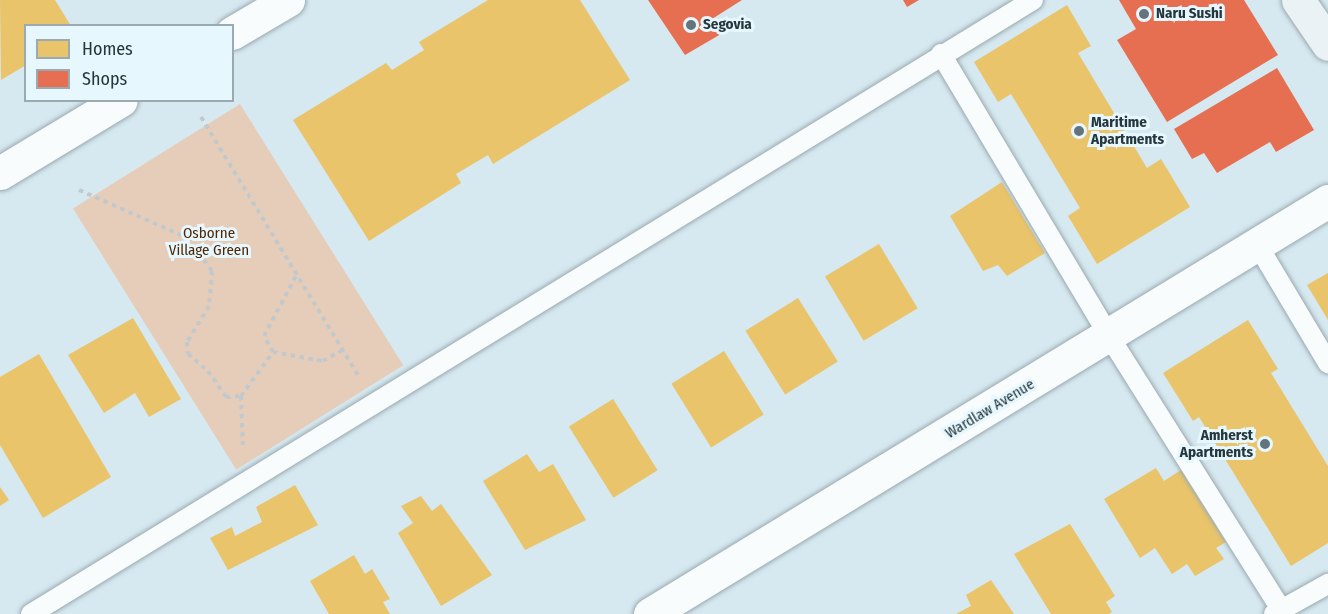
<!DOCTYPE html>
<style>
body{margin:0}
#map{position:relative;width:1328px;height:614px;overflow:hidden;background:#d6e8f0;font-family:"Fira Sans Condensed",sans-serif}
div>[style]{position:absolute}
.green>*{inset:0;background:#e6cdb9;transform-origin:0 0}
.homes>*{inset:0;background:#e9c46a;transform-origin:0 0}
.shops>*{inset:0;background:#e76f51}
.path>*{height:4px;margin-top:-2px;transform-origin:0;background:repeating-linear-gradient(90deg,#c2c9cd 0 4.5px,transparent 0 9px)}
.roads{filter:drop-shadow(0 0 2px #9aa9af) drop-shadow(0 0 2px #9aa9af)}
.service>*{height:20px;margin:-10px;padding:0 10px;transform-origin:10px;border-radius:10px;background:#f9fcfd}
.minor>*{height:33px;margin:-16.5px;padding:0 16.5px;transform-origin:16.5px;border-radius:16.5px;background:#f9fcfd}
.tertiary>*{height:33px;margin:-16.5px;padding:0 16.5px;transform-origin:16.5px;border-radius:16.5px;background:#f9fcfd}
.secondary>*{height:33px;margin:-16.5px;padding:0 16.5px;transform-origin:16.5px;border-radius:16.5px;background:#ebf2f5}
.dots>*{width:16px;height:16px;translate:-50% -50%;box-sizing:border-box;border:3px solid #e6f7fe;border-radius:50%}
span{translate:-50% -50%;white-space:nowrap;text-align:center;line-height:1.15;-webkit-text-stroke:6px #e6f7fe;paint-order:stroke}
.poi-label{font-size:15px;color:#26363d;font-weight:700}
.left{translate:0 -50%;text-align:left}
.right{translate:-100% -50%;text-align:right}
.park-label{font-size:15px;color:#4f2704}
.street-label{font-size:15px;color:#26363d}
.legend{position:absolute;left:24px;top:24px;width:210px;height:78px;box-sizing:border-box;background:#e6f7fe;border:2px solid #99aab1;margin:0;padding:8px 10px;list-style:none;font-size:18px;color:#26363d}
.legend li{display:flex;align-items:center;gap:12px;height:30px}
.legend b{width:30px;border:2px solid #99aab1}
</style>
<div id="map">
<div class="green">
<i style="left:240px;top:104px;width:308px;height:197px;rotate:58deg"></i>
</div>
<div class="homes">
<i style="clip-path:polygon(0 0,55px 0,71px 26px,26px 26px,26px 65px,1px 80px)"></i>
<i style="clip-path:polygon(488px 0,580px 0,630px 80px,493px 164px,488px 155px,456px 174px,461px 183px,369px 241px,293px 120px,386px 63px,392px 70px,424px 50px,419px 42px)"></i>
<i style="clip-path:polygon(1067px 5px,1091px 46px,1078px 53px,1147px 168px,1161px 159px,1190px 207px,1097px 264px,1068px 216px,1080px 208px,1011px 94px,998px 102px,974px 62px)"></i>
<i style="clip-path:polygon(1002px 182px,1045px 253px,1007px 276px,998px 265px,983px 271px,950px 216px)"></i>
<i style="left:879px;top:244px;width:75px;height:63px;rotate:59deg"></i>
<i style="clip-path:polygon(1328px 273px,1328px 320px,1307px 285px)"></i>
<i style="left:798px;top:298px;width:75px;height:62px;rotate:58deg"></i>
<i style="clip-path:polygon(133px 318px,181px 399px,149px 417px,135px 393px,104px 413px,68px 355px)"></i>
<i style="clip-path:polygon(1248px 320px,1278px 369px,1271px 373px,1328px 466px,1328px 543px,1291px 566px,1199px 417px,1193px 421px,1163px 373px)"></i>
<i style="left:724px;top:351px;width:75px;height:62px;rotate:58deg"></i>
<i style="clip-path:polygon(39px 354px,111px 477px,43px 518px,0 445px,0 377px)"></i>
<i style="left:613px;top:399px;width:84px;height:52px;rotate:58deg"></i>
<i style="clip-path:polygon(527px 454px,539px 472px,553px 464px,586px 520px,525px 550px,483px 481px)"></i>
<i style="clip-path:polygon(1156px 468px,1164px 481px,1181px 470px,1226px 542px,1216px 548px,1224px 559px,1195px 576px,1187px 564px,1172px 574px,1155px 548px,1140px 558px,1104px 499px)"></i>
<i style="clip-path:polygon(295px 485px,318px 525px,228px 570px,210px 538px,232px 527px,235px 536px,262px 522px,256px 507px)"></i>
<i style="clip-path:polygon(0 487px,9px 500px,0 506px)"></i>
<i style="clip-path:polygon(421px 496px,432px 511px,441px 504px,492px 575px,441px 606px,398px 533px,413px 523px,401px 506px)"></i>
<i style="clip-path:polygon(1070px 524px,1115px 596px,1106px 602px,1112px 612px,1109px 614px,1051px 614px,1014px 554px)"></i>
<i style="clip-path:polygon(354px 555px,365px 574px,372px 569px,390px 599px,383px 602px,390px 614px,329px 614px,310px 581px)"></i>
<i style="clip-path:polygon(991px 580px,1014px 614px,956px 614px,971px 606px,966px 595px)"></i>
</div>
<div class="shops">
<i style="clip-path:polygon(648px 0,742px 0,712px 19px,721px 34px,685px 55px)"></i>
<i style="clip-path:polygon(903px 0,919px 0,907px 7px)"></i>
<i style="clip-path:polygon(1119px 0,1244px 0,1278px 55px,1167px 122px,1117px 40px,1136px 29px)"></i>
<i style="clip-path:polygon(1277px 68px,1314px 130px,1276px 152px,1270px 142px,1217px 173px,1204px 153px,1192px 159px,1174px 129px)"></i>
</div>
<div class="path">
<i style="left:201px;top:117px;width:302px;rotate:58.7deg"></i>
<i style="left:79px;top:190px;width:119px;rotate:23.8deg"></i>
<i style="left:188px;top:238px;width:41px;rotate:54deg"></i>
<i style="left:212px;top:271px;width:35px;rotate:95deg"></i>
<i style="left:209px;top:306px;width:42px;rotate:121.4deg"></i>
<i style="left:187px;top:342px;width:12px;rotate:85deg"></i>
<i style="left:188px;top:354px;width:26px;rotate:40deg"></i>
<i style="left:208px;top:371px;width:32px;rotate:55deg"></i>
<i style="left:226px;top:397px;width:15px;rotate:-4deg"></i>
<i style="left:241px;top:396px;width:49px;rotate:87.7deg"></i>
<i style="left:273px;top:352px;width:18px;rotate:-119deg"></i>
<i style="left:264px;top:336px;width:70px;rotate:-62deg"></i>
<i style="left:241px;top:396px;width:54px;rotate:-54deg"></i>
<i style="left:273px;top:352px;width:51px;rotate:10.2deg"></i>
<i style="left:323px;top:361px;width:23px;rotate:-29deg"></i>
</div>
<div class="roads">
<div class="service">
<i style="left:941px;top:54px;width:328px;rotate:59.2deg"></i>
<i style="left:1109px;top:336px;width:328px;rotate:57.8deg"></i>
<i style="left:1257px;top:244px;width:139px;rotate:59.2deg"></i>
<i style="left:31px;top:614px;width:1175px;rotate:-31.5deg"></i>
<i style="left:1274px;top:614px;width:62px;rotate:-29.1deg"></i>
</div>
<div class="minor">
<i style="left:650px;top:614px;width:794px;rotate:-31.35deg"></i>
</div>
<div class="tertiary">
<i style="left:232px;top:33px;width:65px;rotate:-30.5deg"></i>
<i style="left:0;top:173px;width:141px;rotate:-31.1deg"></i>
</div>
<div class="secondary">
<i style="left:1298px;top:0;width:53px;rotate:55.7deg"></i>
</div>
</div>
<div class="dots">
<i style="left:1144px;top:14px;background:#64747c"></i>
<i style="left:691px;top:25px;background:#64747c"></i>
<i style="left:1079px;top:131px;background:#64747c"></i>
<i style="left:1265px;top:444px;background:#64747c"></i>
</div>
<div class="poi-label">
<span class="left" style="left:1156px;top:14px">Naru Sushi</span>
<span class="left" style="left:703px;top:25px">Segovia</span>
<span class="left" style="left:1091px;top:131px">Maritime<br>Apartments</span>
<span class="right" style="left:1253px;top:444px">Amherst<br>Apartments</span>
</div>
<div class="park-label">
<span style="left:209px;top:242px">Osborne<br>Village Green</span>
</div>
<div class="street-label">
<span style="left:990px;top:409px;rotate:-31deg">Wardlaw Avenue</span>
</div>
<ul class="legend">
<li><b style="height:16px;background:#e9c46a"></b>Homes</li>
<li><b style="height:16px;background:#e76f51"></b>Shops</li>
</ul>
</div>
